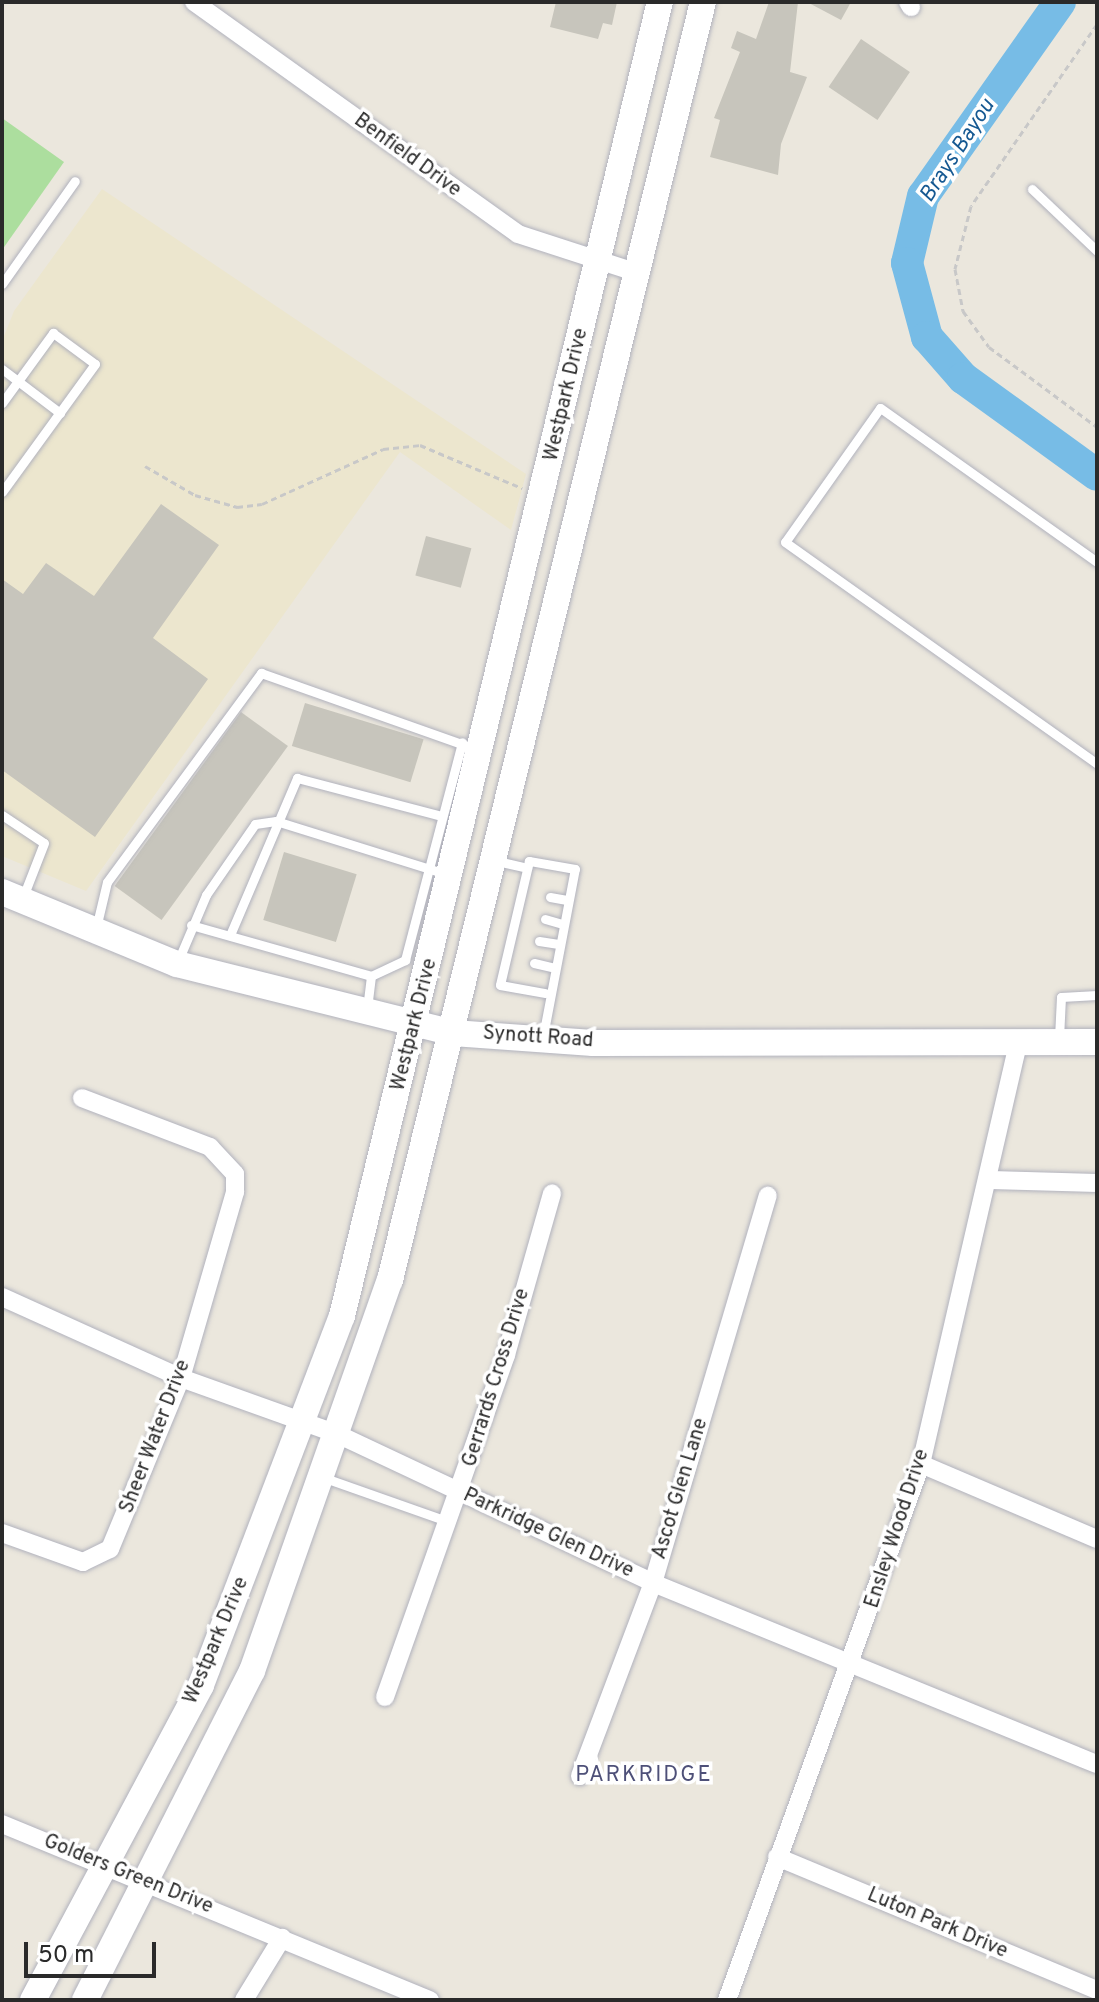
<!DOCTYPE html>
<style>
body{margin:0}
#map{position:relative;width:1099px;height:2002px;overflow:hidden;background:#ebe7dd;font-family:Overpass,sans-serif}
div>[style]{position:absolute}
.education>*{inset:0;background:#ece6ce}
.green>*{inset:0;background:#acde9e}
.river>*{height:32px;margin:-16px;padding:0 16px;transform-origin:16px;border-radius:16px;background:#77bce6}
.building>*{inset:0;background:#c7c5bc;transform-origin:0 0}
.path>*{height:3px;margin-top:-1.5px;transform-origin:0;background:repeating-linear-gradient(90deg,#c8c8c8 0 6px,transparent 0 10px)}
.roads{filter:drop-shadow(0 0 2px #b1b2bd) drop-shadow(0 0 2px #b1b2bd)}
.lane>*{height:9px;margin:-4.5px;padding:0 4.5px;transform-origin:4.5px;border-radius:4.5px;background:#fff}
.street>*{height:18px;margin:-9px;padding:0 9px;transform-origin:9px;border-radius:9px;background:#fff}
.secondary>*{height:26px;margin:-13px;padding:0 13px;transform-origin:13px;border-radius:13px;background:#fff}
span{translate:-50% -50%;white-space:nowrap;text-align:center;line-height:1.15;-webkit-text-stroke:7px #fff;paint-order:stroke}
.street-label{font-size:20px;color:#2a2a2a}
.water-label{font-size:22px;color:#165992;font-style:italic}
.neighbourhood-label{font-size:22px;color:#4e5078;letter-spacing:2px}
.frame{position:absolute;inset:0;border:4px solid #2a2a2a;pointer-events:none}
.scale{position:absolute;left:24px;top:1942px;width:132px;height:36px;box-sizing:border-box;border:4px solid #2a2a2a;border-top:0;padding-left:10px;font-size:24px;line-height:28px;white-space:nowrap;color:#2a2a2a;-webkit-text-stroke:6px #fff;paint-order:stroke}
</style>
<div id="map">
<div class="education">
<i style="clip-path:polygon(102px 189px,526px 474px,511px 530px,400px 452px,86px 891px,2px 856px,2px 341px,14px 311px)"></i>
</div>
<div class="green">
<i style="clip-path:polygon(2px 118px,64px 162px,2px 250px)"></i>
</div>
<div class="river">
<i style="left:1060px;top:2px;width:237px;rotate:125.2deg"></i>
<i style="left:923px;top:196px;width:69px;rotate:103.4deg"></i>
<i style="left:907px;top:263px;width:77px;rotate:74.9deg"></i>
<i style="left:927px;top:337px;width:55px;rotate:48.7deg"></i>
<i style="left:963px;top:378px;width:165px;rotate:35.9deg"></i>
</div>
<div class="building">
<i style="clip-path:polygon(556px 2px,617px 2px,612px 25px,603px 23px,598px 39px,550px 27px)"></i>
<i style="clip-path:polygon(769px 2px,798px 2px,790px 72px,807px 77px,781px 144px,778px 175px,710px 157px,720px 120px,714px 118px,740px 52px,731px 48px,737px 31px,756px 39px)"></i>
<i style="clip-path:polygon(807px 2px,851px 2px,841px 20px)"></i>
<i style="left:861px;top:39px;width:59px;height:58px;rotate:34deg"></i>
<i style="clip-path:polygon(161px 504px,219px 545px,153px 638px,208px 679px,95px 837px,2px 770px,2px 579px,23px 594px,46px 563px,94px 596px)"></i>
<i style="left:426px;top:536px;width:47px;height:41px;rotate:15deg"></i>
<i style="left:305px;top:703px;width:124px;height:45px;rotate:17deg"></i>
<i style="left:241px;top:712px;width:58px;height:215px;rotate:36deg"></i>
<i style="left:284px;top:852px;width:76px;height:71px;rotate:17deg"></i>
</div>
<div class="path">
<i style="left:1097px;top:24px;width:221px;rotate:124.7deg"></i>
<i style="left:971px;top:206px;width:65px;rotate:104.3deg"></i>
<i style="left:955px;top:269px;width:43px;rotate:79.2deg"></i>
<i style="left:963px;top:311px;width:44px;rotate:54.2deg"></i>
<i style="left:989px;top:347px;width:134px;rotate:36.5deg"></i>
<i style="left:145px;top:466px;width:58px;rotate:30.1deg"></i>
<i style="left:195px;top:495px;width:44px;rotate:15.9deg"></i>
<i style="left:237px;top:507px;width:25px;rotate:-7deg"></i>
<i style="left:262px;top:504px;width:133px;rotate:-24.4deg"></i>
<i style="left:383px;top:449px;width:37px;rotate:-6deg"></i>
<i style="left:420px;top:445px;width:111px;rotate:22.9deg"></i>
</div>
<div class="roads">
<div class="lane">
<i style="left:1032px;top:189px;width:90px;rotate:43.6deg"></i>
<i style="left:2px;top:284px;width:126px;rotate:-54.7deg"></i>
<i style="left:2px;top:369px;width:73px;rotate:37.2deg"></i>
<i style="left:2px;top:403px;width:87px;rotate:-53.9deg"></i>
<i style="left:53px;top:333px;width:52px;rotate:36.4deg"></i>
<i style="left:95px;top:364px;width:158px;rotate:126deg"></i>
<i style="left:1097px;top:562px;width:266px;rotate:-144.6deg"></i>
<i style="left:880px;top:408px;width:164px;rotate:125.3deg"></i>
<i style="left:785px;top:542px;width:383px;rotate:35.4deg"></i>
<i style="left:2px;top:815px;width:50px;rotate:33.7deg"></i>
<i style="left:44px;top:843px;width:58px;rotate:111.3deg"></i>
<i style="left:497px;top:861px;width:31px;rotate:13deg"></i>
<i style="left:550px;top:897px;width:17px;rotate:10deg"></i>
<i style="left:545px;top:919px;width:18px;rotate:16deg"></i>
<i style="left:191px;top:925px;width:187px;rotate:15.8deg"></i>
<i style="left:371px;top:976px;width:31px;rotate:97deg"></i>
<i style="left:96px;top:928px;width:47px;rotate:-76.6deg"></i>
<i style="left:107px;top:882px;width:260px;rotate:-53.6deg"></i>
<i style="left:261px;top:673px;width:230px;rotate:19.5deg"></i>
<i style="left:230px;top:935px;width:171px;rotate:-66.9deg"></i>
<i style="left:297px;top:778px;width:150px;rotate:14.7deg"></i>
<i style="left:539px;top:941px;width:18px;rotate:9deg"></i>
<i style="left:178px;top:961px;width:72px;rotate:-67deg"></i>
<i style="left:206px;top:895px;width:86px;rotate:-55.4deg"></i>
<i style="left:255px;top:824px;width:21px;rotate:-8deg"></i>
<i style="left:276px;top:821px;width:178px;rotate:17.3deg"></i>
<i style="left:534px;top:963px;width:18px;rotate:13deg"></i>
<i style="left:371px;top:976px;width:38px;rotate:-25deg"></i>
<i style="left:405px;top:960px;width:225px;rotate:-75.3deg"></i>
<i style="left:543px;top:1036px;width:170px;rotate:-79.2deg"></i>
<i style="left:575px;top:869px;width:47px;rotate:-170.1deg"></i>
<i style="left:529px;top:861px;width:127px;rotate:103.2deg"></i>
<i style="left:500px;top:985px;width:46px;rotate:10.1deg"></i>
<i style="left:1059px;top:1038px;width:41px;rotate:-87.2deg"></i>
<i style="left:1061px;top:997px;width:36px;rotate:-3deg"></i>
<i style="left:322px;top:1477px;width:133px;rotate:19.4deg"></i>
</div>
<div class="street">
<i style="left:194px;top:2px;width:398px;rotate:35.6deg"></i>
<i style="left:518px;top:234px;width:126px;rotate:18deg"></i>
<i style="left:908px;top:2px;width:6px;rotate:59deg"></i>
<i style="left:991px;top:1180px;width:106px;rotate:1.6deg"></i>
<i style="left:2px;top:1297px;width:196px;rotate:24.3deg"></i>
<i style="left:181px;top:1378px;width:166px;rotate:19.7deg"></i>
<i style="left:337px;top:1434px;width:349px;rotate:25.2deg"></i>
<i style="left:653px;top:1583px;width:479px;rotate:22.2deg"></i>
<i style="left:921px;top:1464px;width:191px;rotate:23.1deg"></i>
<i style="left:2px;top:1533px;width:86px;rotate:19.7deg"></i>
<i style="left:83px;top:1562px;width:30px;rotate:-26deg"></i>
<i style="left:110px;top:1549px;width:185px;rotate:-67.5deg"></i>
<i style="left:181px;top:1378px;width:194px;rotate:-73.8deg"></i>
<i style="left:235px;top:1192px;width:18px;rotate:-90deg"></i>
<i style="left:235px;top:1174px;width:37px;rotate:-133deg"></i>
<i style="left:210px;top:1147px;width:137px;rotate:-159.1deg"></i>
<i style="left:385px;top:1697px;width:363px;rotate:-70.5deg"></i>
<i style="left:506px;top:1355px;width:168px;rotate:-74.1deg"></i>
<i style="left:580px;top:1776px;width:206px;rotate:-69.3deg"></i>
<i style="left:653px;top:1583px;width:404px;rotate:-73.5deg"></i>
<i style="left:2px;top:1824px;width:463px;rotate:22.4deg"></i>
<i style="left:777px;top:1857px;width:347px;rotate:22.6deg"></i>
<i style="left:244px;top:2000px;width:73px;rotate:-58.5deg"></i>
<i style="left:727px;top:2000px;width:570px;rotate:-70.1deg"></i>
<i style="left:921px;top:1464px;width:432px;rotate:-77deg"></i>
</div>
<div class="secondary">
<i style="left:2px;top:892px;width:189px;rotate:22.4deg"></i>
<i style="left:177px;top:964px;width:284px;rotate:14deg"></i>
<i style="left:453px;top:1033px;width:140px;rotate:4.1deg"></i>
<i style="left:593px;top:1043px;width:504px;rotate:-0.11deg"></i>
<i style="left:33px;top:2000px;width:357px;rotate:-61.9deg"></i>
<i style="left:201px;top:1685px;width:395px;rotate:-69.1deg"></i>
<i style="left:342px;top:1316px;width:1352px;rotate:-76.4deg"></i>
<i style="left:85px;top:2000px;width:369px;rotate:-63.1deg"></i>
<i style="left:252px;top:1671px;width:415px;rotate:-70.6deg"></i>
<i style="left:390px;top:1280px;width:1316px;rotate:-76.24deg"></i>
</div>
</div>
<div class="street-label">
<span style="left:407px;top:156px;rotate:36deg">Benfield Drive</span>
<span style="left:567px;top:395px;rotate:-77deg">Westpark Drive</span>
<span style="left:415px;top:1025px;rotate:-76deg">Westpark Drive</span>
<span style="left:538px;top:1038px;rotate:4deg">Synott Road</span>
<span style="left:497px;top:1378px;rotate:-73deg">Gerrards Cross Drive</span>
<span style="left:156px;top:1437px;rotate:-69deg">Sheer Water Drive</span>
<span style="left:681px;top:1489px;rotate:-73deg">Ascot Glen Lane</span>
<span style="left:898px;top:1529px;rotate:-72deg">Ensley Wood Drive</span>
<span style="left:548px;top:1534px;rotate:25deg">Parkridge Glen Drive</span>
<span style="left:217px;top:1641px;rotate:-67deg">Westpark Drive</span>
<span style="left:128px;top:1875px;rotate:22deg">Golders Green Drive</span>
<span style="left:937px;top:1924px;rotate:23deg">Luton Park Drive</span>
</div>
<div class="water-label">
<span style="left:958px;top:151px;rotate:-57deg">Brays Bayou</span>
</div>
<div class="neighbourhood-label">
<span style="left:644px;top:1776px">PARKRIDGE</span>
</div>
<div class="frame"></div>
<div class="scale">50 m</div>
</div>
